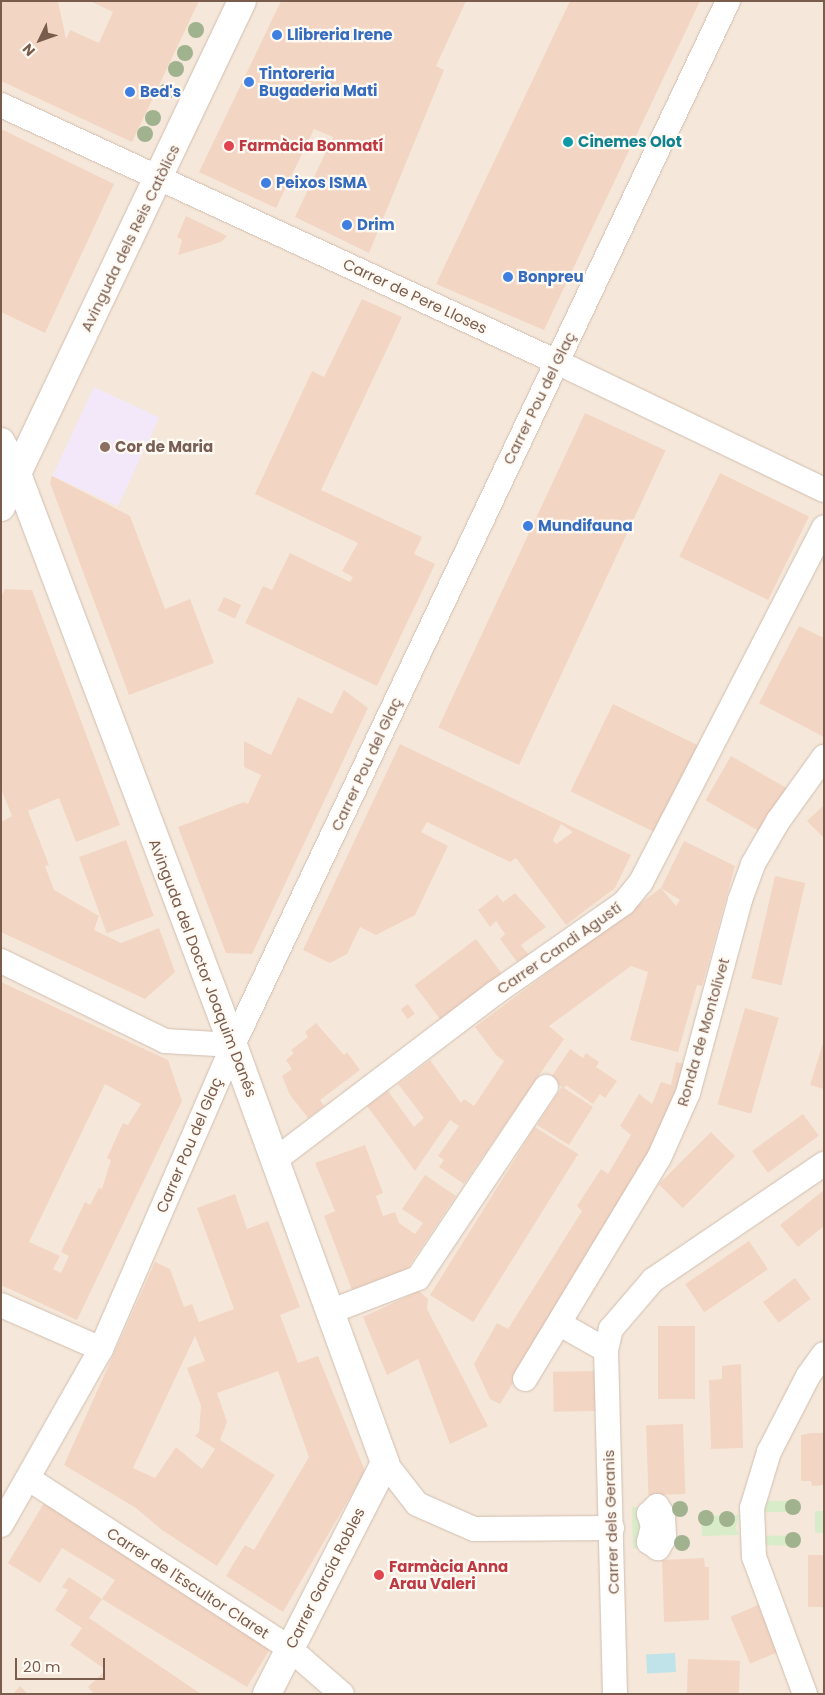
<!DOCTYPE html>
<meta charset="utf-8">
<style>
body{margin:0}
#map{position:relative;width:825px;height:1695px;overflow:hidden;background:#fdf6ec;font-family:Poppins,sans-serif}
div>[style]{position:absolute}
.residential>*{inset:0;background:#f5e8da;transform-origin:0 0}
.education>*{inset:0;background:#f3e8fa;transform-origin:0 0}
.green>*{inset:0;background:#d8ecc9;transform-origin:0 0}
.water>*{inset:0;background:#bfe3e8;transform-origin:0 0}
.building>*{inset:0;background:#f3d5c3;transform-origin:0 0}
.roads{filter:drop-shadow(0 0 1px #d1beb0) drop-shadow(0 0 1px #d1beb0)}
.street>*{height:24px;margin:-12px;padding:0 12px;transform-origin:12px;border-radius:12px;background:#fff}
.secondary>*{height:28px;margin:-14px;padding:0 14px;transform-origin:14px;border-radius:14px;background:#fff}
.trees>*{width:16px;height:16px;margin:-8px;border-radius:50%;background:#a0b28e}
.dots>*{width:14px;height:14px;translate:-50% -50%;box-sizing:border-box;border:2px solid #fffaf3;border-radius:50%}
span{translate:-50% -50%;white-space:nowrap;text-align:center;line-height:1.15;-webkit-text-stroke:4.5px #fffaf3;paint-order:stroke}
.shop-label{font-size:15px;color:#366cbe;font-weight:700}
.left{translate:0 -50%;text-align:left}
.culture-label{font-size:15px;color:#0d838f;font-weight:700}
.health-label{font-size:15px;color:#be3a42;font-weight:700}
.street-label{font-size:15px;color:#7a5c4d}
.education-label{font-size:15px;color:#785e54;font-weight:700}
.frame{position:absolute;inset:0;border:2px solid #7a5c4d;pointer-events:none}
.north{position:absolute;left:15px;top:15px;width:50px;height:50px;-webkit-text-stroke:4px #fffaf3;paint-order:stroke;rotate:228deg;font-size:14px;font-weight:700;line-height:20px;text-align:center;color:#7a5c4d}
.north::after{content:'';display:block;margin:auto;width:18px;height:22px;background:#7a5c4d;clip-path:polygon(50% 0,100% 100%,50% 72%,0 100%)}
.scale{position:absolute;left:15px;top:1658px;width:90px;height:22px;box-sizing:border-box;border:2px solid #7a5c4d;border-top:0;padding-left:6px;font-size:15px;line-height:18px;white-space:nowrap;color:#7a5c4d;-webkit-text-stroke:4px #fffaf3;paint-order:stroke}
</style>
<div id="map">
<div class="residential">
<i style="left:1px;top:1px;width:823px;height:1693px"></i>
</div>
<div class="education">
<i style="left:94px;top:387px;width:72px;height:98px;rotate:25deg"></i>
</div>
<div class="green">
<i style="left:799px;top:1501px;width:11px;height:34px;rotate:90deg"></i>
<i style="clip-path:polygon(632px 1506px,644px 1511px,642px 1546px,633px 1549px)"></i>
<i style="left:824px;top:1511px;width:22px;height:9px;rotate:90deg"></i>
<i style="clip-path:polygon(739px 1515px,736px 1528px,739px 1535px,702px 1536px,701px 1516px)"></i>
<i style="clip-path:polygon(800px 1535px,800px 1546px,764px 1545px,763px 1536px)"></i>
</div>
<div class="water">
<i style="left:675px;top:1653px;width:19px;height:29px;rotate:87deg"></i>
</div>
<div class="building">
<i style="clip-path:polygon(1px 1px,58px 1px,66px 39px,70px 30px,99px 43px,113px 12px,90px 1px,199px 1px,132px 142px,1px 81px)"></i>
<i style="clip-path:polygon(281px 1px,466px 1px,436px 66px,444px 70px,369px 253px,295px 217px,333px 137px,314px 129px,276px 208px,199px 172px)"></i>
<i style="clip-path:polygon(570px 1px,700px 1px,544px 330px,436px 284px)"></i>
<i style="clip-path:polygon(1px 129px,114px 184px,45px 333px,1px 312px)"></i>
<i style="clip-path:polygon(186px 216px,227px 236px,221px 242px,178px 255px,182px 240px,177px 237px)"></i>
<i style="clip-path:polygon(362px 299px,402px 317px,321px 490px,422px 537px,414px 554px,435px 564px,377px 686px,245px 623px,263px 586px,272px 590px,290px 553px,350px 582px,353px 577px,342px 571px,358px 543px,255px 494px,312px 371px,324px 377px)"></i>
<i style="left:585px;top:413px;width:89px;height:347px;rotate:25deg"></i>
<i style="left:720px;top:473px;width:99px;height:93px;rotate:26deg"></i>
<i style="clip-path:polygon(52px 476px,130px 516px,165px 609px,190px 599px,214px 663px,129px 695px,50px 483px)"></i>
<i style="clip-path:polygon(5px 589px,32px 590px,120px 825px,76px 842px,59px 798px,28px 811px,49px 865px,45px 866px,54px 890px,99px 916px,94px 930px,121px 943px,159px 928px,175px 972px,145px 999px,1px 932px,1px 822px,12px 816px,1px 789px,1px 597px)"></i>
<i style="left:224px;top:597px;width:19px;height:15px;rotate:25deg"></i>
<i style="clip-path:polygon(799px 626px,824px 638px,824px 737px,759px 703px)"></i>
<i style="clip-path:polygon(344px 690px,368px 708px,252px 954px,226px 953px,178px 827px,244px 802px,248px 804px,261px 775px,244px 767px,244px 741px,271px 755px,298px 697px,332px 714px)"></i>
<i style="left:613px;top:704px;width:96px;height:97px;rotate:26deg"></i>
<i style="clip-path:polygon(evenodd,400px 744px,631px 855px,615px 888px,566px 925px,516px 858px,510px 862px,427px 822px,421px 832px,448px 846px,415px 915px,376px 935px,360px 927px,347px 954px,330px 963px,303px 950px,400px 744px,561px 824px,573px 832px,556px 844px,553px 840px,561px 824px)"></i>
<i style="left:731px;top:756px;width:64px;height:51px;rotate:30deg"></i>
<i style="clip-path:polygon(824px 805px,824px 838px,807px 821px)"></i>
<i style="left:126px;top:840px;width:81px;height:50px;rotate:70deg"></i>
<i style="clip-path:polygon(evenodd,684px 841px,735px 866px,702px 986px,697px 985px,678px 1052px,630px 1040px,648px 972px,631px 966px,549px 1026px,564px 1039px,464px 1184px,439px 1167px,444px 1160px,438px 1156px,459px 1126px,450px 1120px,415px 1171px,367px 1106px,388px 1091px,414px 1127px,424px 1118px,398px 1084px,430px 1060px,461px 1103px,464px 1099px,474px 1106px,504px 1061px,496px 1055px,475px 1027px,661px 888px,684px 841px,661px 888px,680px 900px,676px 906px,661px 888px)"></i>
<i style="left:775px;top:876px;width:31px;height:105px;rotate:13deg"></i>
<i style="clip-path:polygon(515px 893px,546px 927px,521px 945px,528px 954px,517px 962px,500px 939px,505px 934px,496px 921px,490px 927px,478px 910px,497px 895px,503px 902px)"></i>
<i style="left:476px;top:939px;width:44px;height:77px;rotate:53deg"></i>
<i style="clip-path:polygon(evenodd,1px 982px,168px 1060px,182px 1101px,77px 1320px,1px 1285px,1px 982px,105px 1084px,141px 1104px,128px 1125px,123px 1123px,107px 1158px,111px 1160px,102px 1189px,99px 1188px,90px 1205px,85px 1202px,61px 1252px,69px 1256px,61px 1273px,53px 1269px,60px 1256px,29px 1242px,105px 1084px)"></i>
<i style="left:408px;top:1004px;width:12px;height:9px;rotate:55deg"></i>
<i style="left:745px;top:1008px;width:35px;height:100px;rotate:16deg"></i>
<i style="clip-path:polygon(316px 1023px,344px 1055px,347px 1052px,360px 1070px,320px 1100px,324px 1106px,308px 1118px,290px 1095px,282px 1076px,292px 1069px,286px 1060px,294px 1053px,291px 1050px,308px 1037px,305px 1032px)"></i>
<i style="clip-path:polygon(823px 1043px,824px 1043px,824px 1089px,810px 1085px)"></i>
<i style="clip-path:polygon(570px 1049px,583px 1058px,586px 1053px,599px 1062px,596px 1067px,617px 1081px,605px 1098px,600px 1094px,593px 1104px,566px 1085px,564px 1088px,593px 1107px,569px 1145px,537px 1125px,562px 1087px,550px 1079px)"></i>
<i style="clip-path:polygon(676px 1062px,688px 1065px,655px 1153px,500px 1404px,490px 1399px,474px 1364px,497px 1323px,508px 1329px,582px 1211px,577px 1206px,601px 1169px,608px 1174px,631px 1135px,620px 1126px,639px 1094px,652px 1104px,661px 1082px,671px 1085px)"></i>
<i style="left:803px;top:1114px;width:27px;height:63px;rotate:54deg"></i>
<i style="left:535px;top:1127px;width:51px;height:198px;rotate:32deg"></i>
<i style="left:711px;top:1132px;width:34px;height:74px;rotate:45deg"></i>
<i style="clip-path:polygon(365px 1145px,383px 1193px,376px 1196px,383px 1216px,395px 1212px,399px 1223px,415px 1234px,423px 1223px,402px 1209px,425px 1175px,456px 1196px,407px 1269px,352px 1290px,324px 1216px,335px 1211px,315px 1163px)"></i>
<i style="clip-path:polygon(824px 1190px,824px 1226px,798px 1247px,780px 1225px)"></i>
<i style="clip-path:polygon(evenodd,235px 1194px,247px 1229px,268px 1221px,300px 1307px,280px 1315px,298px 1363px,318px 1356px,365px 1471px,283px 1612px,226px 1576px,245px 1545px,254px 1550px,309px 1457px,278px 1371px,217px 1393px,227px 1422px,220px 1440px,275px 1475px,217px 1566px,162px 1530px,136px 1508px,64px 1465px,155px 1262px,170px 1269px,184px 1307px,192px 1304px,199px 1322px,234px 1309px,197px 1208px,235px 1194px,195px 1336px,205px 1361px,187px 1368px,201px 1406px,199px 1432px,195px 1436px,215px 1449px,202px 1469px,176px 1447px,155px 1478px,133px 1468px,195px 1336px)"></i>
<i style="left:749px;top:1241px;width:34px;height:77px;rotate:56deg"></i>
<i style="left:795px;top:1278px;width:26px;height:40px;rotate:53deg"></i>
<i style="clip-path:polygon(419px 1291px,428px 1299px,427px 1309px,488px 1426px,450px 1444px,418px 1359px,387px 1375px,363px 1317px)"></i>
<i style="left:658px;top:1326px;width:37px;height:73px"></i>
<i style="clip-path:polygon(741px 1364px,743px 1448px,711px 1449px,709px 1380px,722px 1379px,722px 1366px)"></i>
<i style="left:595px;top:1371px;width:40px;height:42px;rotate:89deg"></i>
<i style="left:683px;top:1424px;width:70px;height:37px;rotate:88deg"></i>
<i style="clip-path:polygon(811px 1433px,824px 1433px,824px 1485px,812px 1486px,811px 1481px,801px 1481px,801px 1435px)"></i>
<i style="clip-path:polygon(44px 1503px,273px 1644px,247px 1687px,102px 1599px,115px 1580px,62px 1548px,40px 1583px,8px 1563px)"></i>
<i style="left:808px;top:1555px;width:16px;height:52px"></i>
<i style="clip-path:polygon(704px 1558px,705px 1567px,709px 1567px,709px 1620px,664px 1622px,662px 1560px)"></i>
<i style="clip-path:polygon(69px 1577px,102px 1599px,89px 1618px,201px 1694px,94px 1694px,88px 1687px,106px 1670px,70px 1645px,82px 1628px,55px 1610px,68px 1590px,62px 1587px)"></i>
<i style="left:758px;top:1605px;width:51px;height:30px;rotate:67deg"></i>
<i style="left:688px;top:1659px;width:52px;height:35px;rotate:2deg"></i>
<i style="clip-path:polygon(20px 1686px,28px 1694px,13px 1694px)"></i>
</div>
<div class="roads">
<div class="street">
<i style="left:1px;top:105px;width:613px;rotate:24.81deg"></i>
<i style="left:557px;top:362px;width:296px;rotate:25.6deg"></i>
<i style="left:1px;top:961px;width:182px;rotate:26deg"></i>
<i style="left:165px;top:1041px;width:68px;rotate:3.4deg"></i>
<i style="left:275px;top:1160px;width:276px;rotate:-37.2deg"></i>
<i style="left:495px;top:993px;width:157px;rotate:-34.9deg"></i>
<i style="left:624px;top:903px;width:27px;rotate:-51deg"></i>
<i style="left:641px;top:882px;width:399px;rotate:-62.7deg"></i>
<i style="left:1px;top:1305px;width:109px;rotate:23.7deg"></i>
<i style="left:332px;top:1311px;width:92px;rotate:-21deg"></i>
<i style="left:418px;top:1278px;width:230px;rotate:-56.2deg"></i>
<i style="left:560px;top:1324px;width:53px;rotate:29.5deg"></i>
<i style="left:525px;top:1379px;width:258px;rotate:-58.8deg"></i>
<i style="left:659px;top:1158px;width:71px;rotate:-66deg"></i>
<i style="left:688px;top:1093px;width:200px;rotate:-74.9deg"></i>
<i style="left:740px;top:900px;width:38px;rotate:-70deg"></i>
<i style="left:753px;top:864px;width:50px;rotate:-59.8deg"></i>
<i style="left:778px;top:821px;width:79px;rotate:-54.3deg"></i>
<i style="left:385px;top:1463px;width:52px;rotate:52deg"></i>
<i style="left:417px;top:1504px;width:62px;rotate:23.7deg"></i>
<i style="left:474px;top:1529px;width:138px;rotate:-0.4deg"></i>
<i style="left:29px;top:1479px;width:310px;rotate:33deg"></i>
<i style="left:289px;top:1648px;width:70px;rotate:41deg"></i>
<i style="left:657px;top:1506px;width:12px;rotate:59deg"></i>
<i style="left:663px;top:1516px;width:22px;rotate:87deg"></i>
<i style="left:664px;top:1538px;width:12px;rotate:121deg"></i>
<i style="left:658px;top:1548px;width:11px;rotate:-146deg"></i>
<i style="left:649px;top:1542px;width:16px;rotate:-76deg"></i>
<i style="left:653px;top:1526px;width:13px;rotate:-108deg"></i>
<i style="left:649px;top:1514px;width:11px;rotate:-45deg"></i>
<i style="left:1px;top:1525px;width:202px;rotate:-60.4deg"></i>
<i style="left:101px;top:1349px;width:331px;rotate:-66.5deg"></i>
<i style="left:233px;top:1045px;width:1155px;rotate:-64.63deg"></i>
<i style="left:615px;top:1694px;width:344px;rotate:-91.5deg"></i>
<i style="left:606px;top:1350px;width:22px;rotate:-77deg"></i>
<i style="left:611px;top:1329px;width:65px;rotate:-49.4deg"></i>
<i style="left:653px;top:1280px;width:207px;rotate:-34.2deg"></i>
<i style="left:805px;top:1694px;width:146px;rotate:-110.4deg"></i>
<i style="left:754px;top:1557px;width:49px;rotate:-92.3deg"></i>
<i style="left:752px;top:1508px;width:59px;rotate:-73.1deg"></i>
<i style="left:769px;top:1452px;width:85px;rotate:-62.8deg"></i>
<i style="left:808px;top:1376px;width:27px;rotate:-54deg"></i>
</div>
<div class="secondary">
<i style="left:1px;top:442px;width:36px;rotate:63deg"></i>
<i style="left:17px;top:474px;width:610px;rotate:69.28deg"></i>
<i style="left:233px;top:1045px;width:445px;rotate:70deg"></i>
<i style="left:385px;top:1463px;width:259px;rotate:117.1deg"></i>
<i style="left:1px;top:507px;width:560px;rotate:-64.53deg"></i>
</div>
</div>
<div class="trees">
<i style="left:196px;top:30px"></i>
<i style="left:185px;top:53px"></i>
<i style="left:176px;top:69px"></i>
<i style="left:167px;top:91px"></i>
<i style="left:153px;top:118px"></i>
<i style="left:145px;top:134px"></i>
<i style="left:793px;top:1507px"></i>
<i style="left:680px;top:1509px"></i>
<i style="left:706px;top:1518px"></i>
<i style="left:727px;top:1519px"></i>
<i style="left:793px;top:1540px"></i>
<i style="left:682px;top:1543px"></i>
</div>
<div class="dots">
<i style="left:277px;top:35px;background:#3f7fe0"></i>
<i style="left:249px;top:82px;background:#3f7fe0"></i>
<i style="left:130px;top:92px;background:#3f7fe0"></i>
<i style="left:568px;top:142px;background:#0f9aa8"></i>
<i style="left:229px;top:146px;background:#e0444e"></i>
<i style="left:266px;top:183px;background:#3f7fe0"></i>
<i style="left:347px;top:225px;background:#3f7fe0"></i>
<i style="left:508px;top:277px;background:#3f7fe0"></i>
<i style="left:105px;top:447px;background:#8d6e63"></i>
<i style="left:528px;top:526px;background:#3f7fe0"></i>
<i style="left:379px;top:1575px;background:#e0444e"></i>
</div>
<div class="shop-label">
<span class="left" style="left:287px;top:35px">Llibreria Irene</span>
<span class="left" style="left:259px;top:82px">Tintoreria<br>Bugaderia Mati</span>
<span class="left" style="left:140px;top:92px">Bed's</span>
<span class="left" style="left:276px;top:183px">Peixos ISMA</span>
<span class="left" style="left:357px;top:225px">Drim</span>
<span class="left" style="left:518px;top:277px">Bonpreu</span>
<span class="left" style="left:538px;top:526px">Mundifauna</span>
</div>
<div class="culture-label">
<span class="left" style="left:578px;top:142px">Cinemes Olot</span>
</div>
<div class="health-label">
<span class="left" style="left:239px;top:146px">Farmàcia Bonmatí</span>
<span class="left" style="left:389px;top:1575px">Farmàcia Anna<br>Arau Valeri</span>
</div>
<div class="street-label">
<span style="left:130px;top:238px;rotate:-64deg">Avinguda dels Reis Catòlics</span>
<span style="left:415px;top:296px;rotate:25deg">Carrer de Pere Lloses</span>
<span style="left:539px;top:398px;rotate:-64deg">Carrer Pou del Glaç</span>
<span style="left:366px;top:764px;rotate:-65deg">Carrer Pou del Glaç</span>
<span style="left:559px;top:948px;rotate:-35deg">Carrer Candi Agustí</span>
<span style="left:203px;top:968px;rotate:69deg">Avinguda del Doctor Joaquim Danés</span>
<span style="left:703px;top:1032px;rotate:-74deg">Ronda de Montolivet</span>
<span style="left:189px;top:1145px;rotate:-67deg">Carrer Pou del Glaç</span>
<span style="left:611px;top:1522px;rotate:-92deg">Carrer dels Geranis</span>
<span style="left:325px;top:1578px;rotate:-63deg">Carrer García Robles</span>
<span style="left:188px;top:1583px;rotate:33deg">Carrer de l'Escultor Claret</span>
</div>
<div class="education-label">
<span class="left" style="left:115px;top:447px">Cor de Maria</span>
</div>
<div class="frame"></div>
<div class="north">N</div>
<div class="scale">20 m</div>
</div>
